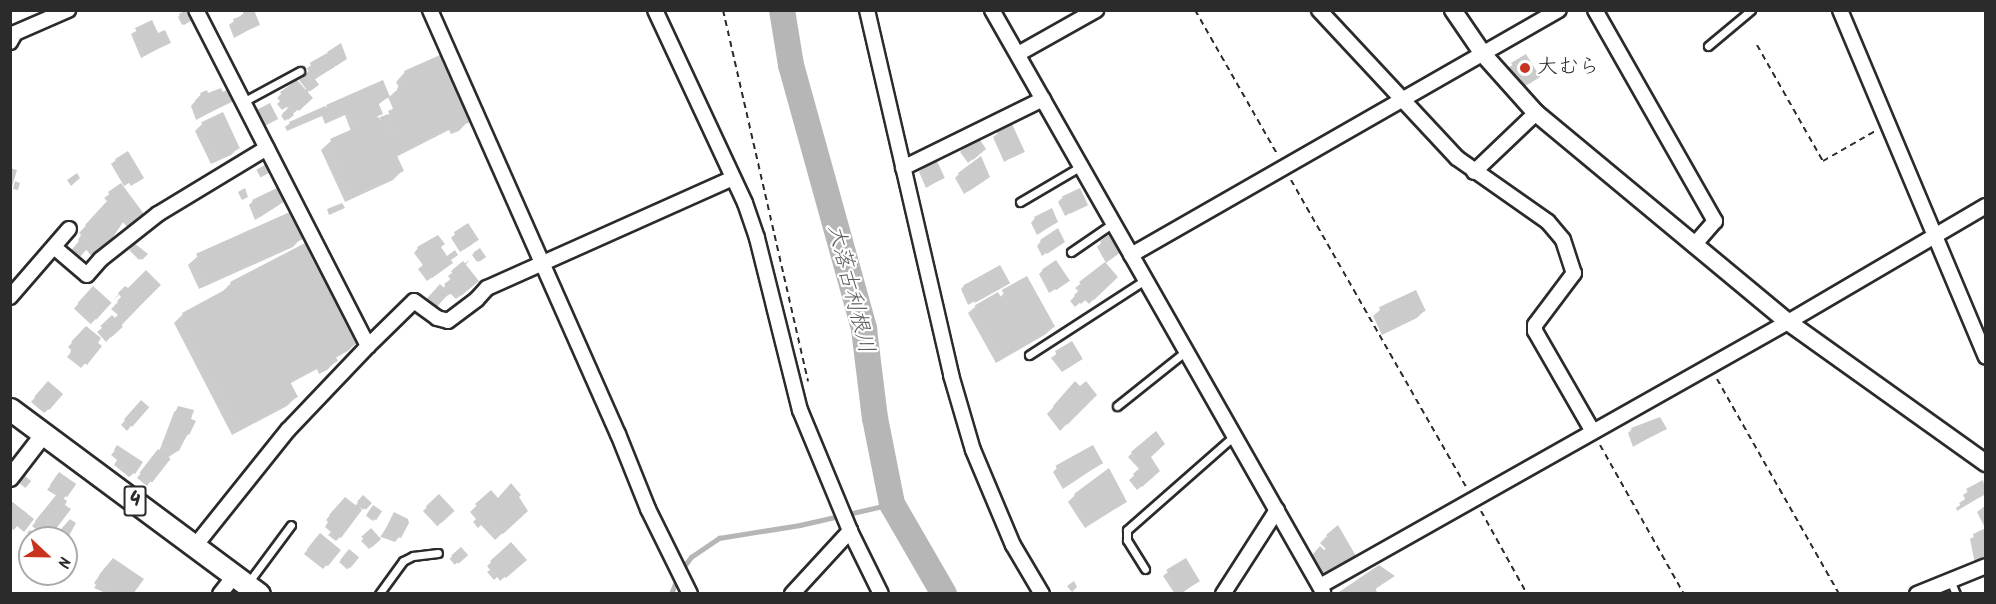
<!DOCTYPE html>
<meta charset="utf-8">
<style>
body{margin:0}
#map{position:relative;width:1996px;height:604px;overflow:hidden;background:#fff;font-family:Kalam,"Klee One",sans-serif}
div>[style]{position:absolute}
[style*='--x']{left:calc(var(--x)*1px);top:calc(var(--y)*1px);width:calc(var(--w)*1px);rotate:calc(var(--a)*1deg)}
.shadow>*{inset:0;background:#0003;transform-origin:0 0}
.stream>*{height:4.5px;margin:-2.25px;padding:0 2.25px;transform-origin:2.25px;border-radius:2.25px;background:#b6b6b6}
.river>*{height:26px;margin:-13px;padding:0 13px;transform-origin:13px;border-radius:13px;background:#b6b6b6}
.building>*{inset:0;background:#cbcbcb;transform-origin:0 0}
.path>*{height:2px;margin-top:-1px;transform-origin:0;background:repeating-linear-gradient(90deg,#2b2b2b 0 6px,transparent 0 10.5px)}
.roads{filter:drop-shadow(2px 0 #2b2b2b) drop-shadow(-2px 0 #2b2b2b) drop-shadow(0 2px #2b2b2b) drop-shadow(0 -2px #2b2b2b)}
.service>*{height:7px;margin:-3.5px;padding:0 3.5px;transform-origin:3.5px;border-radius:3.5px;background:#fff}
.minor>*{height:14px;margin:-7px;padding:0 7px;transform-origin:7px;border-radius:7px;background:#fff}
.tertiary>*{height:16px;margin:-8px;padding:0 8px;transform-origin:8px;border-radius:8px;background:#fff}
.trunk>*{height:21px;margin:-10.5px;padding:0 10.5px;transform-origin:10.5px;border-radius:10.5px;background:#fff}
.dots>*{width:16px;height:16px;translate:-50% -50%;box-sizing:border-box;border:3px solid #fff;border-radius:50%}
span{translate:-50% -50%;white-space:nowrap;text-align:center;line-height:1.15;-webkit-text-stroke:4.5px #fff;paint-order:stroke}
.shield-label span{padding:2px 4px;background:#fff;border:2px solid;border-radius:4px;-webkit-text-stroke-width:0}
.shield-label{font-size:20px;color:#2b2b2b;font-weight:700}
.poi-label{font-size:21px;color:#2b2b2b}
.left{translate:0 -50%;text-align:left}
.water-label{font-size:22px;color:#5c5c5c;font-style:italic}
.frame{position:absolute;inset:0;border:12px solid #2b2b2b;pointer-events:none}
.north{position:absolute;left:18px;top:526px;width:60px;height:60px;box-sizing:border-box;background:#fff;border:2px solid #aaa;border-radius:50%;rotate:112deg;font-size:16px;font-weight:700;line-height:24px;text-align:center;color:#2b2b2b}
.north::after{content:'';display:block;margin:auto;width:21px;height:27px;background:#c8321e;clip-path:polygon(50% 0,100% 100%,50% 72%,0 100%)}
</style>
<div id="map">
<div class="shadow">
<div style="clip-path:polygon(244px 13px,258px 25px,234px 38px,229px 25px)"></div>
<div style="clip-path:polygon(180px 15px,189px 22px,182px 25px,178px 17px)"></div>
<div style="clip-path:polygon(152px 22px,157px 35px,169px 43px,141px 58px,131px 34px)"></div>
<div style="clip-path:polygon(340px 45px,340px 63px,314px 80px,317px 84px,307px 93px,311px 98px,285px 121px,281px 116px,289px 110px,287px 107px,282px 110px,277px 104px,280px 101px,277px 98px,286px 89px,305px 91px,306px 89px,299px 80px,309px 72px,307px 68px)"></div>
<div style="clip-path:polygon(1525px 56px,1538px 77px,1524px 87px,1517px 76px,1515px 77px,1508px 68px)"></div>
<div style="clip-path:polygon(evenodd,405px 72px,468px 121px,459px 131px,451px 134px,449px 130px,396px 157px,402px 171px,393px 180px,345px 202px,321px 150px,331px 141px,351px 131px,345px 115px,325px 124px,322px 116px,287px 131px,285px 127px,290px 123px,383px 82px,389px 97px,399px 88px,396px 82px,405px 72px,388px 97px,394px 111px,379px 121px,377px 117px,381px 113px,378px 105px,388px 97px)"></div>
<div style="clip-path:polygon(201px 94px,208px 95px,226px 104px,196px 120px,191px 106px)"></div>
<div style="clip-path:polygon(202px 124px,238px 148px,231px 155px,211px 164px,195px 131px)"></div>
<div style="clip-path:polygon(1010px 124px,1023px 151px,1004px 162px,993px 137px)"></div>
<div style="clip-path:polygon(964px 147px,980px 153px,968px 163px,960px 152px)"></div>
<div style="clip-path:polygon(116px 160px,143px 178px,131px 186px,129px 183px,124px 186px,111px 164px)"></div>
<div style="clip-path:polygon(923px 168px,943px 178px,926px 188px,919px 172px)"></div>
<div style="clip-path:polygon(959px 174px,984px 181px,964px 194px,955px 178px)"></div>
<div style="clip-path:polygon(121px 186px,145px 218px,125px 233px,128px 228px,122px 221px,94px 259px,78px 240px,81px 235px,79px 233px,108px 202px,104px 198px)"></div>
<div style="clip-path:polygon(1062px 198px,1086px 204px,1065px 216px,1058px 202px)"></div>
<div style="clip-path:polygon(253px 201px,279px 205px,255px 220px,249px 205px)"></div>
<div style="clip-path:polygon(1035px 218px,1057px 222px,1037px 235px,1031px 223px)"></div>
<div style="clip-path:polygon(455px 234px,473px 244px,460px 252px,451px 238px)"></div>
<div style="clip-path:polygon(302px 237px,293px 247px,199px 289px,188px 265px,198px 256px)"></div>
<div style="clip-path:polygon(1041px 241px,1060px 243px,1042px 256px,1037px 246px)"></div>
<div style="clip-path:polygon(1101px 243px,1115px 256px,1106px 263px,1097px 247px)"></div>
<div style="clip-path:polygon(134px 245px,146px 254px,139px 260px,129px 250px)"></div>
<div style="clip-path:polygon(418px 248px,439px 248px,449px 260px,446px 267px,427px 281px,418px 269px,423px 265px,414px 253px)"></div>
<div style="clip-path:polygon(474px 253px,483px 259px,477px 262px,472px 255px)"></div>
<div style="clip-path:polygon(469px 260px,465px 266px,473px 285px,456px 299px,451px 294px,446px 296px,431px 311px,423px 304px,440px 286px,443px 288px,451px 280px,448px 276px)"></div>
<div style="clip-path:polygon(1105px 264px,1116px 277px,1089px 304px,1084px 299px,1075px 307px,1070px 301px,1079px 292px,1075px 288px)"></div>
<div style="clip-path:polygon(1043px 270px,1068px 281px,1049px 293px,1039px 274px)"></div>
<div style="clip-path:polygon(1008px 282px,968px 305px,961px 289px,965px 284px)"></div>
<div style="clip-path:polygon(231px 283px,357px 342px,348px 351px,335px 358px,336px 361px,327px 370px,319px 374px,317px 369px,289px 384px,296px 397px,287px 406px,232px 435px,174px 323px,183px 314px,222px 292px)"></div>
<div style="clip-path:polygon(159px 285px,106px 342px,97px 332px,118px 315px,111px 309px,128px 292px,125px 290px,112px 301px,125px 288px,128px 291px)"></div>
<div style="left:93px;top:288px;width:23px;height:28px;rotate:43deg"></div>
<div style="clip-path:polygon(1416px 292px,1424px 311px,1417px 318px,1382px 335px,1373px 316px,1380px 310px)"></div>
<div style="clip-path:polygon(1004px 293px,1053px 327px,1046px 334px,996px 363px,968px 313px,975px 307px,998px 294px,1000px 297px)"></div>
<div style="clip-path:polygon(86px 328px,100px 346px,81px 368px,67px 357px,72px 351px,68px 347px)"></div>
<div style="clip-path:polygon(1071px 343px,1076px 363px,1062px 372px,1051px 358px)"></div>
<div style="clip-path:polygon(44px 387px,49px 409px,44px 413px,31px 402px)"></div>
<div style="clip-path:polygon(1069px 390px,1095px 395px,1060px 431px,1047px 414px)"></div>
<div style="clip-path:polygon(137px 406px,131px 426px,127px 431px,121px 425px)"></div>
<div style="clip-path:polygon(179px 408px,189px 419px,188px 434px,178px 451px,167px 458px,147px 486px,137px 478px,160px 449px,174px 412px)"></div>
<div style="clip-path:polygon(1665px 428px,1633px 447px,1628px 433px,1632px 429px)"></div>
<div style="clip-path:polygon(118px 447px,134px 473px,129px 477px,114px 465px,117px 460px,111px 455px)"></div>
<div style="clip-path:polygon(1132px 453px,1149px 457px,1154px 476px,1137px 490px,1129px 480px,1140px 470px,1128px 457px)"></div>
<div style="clip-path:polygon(1096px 467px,1063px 489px,1053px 472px,1057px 468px)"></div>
<div style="clip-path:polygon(55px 479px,66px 496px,62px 500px,63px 505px,69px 509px,49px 538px,38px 538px,34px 535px,30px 539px,26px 536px,30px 532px,35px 535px,38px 531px,32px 526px,57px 496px,47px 490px)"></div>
<div style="clip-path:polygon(1982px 482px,1986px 493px,1957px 511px,1956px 508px,1966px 501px,1963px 495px)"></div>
<div style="clip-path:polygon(491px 492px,498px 499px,517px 497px,526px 511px,495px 540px,481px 525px,478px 528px,473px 522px,476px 519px,470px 512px)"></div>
<div style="clip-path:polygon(1075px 495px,1126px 502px,1085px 528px,1068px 502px)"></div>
<div style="left:439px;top:496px;width:21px;height:22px;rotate:47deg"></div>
<div style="clip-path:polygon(363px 497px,369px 503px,363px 510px,361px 508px,340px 537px,336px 541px,328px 535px,331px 532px,325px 527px,328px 522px,326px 520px,340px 503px,355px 506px)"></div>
<div style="clip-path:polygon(10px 502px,27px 513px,14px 530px,10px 528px)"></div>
<div style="clip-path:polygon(1986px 505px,1986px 526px,1984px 526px,1977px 512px)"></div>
<div style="clip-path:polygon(371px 508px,380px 512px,373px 521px,366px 516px)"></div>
<div style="clip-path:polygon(395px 514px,399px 537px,395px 542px,381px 537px,369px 549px,361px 541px,371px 531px,379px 539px)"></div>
<div style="clip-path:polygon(1986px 530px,1986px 560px,1975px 564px,1970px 539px)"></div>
<div style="clip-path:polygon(1327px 536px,1354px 556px,1319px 581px,1307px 562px,1320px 548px,1324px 552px,1327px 550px,1320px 543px)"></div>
<div style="clip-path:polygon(316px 539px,339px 551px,323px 569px,304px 554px)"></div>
<div style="clip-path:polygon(511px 544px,520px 564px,500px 581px,497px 577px,494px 580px,487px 572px,490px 570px,487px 566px)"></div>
<div style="left:461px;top:549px;width:8px;height:15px;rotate:50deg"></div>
<div style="left:349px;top:551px;width:11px;height:15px;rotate:41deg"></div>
<div style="clip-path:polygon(106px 566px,132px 594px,108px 594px,94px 588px,96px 585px,94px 583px)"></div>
<div style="clip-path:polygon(1168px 572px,1198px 581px,1181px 594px,1175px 594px,1163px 576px)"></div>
<div style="clip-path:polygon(1393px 577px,1374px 590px,1338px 594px)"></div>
</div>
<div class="stream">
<div style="--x:682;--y:569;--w:15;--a:-53"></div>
<div style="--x:691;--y:557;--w:34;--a:-34"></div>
<div style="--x:719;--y:538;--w:82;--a:-9.1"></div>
<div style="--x:800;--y:525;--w:94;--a:-12.9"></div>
<div style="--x:671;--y:594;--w:18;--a:-68"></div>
</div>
<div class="river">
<div style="--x:782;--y:10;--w:56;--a:80.7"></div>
<div style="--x:791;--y:65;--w:274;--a:74.5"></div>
<div style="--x:864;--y:329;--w:90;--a:83"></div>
<div style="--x:875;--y:418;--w:88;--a:78.8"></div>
<div style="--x:892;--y:504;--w:104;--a:60"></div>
</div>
<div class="building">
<div style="clip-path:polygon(186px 10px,192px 20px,184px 25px,179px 14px)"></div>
<div style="clip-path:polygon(254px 10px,260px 25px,239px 34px,233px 19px,244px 15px,243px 12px,246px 10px)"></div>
<div style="clip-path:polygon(152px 20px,158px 33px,165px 30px,171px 43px,146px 54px,135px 28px)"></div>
<div style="clip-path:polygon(341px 43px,347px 59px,336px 66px,327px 52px)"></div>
<div style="left:327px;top:53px;width:16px;height:20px;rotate:60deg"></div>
<div style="clip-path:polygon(1526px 54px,1540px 77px,1529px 84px,1522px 73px,1520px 74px,1511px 63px)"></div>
<div style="clip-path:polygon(440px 55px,470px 122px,461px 126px,459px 121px,400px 152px,397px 145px,402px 143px,388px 111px,404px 104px,397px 88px,409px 82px,404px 71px)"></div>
<div style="left:309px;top:71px;width:17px;height:11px;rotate:54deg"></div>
<div style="clip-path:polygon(297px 80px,313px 98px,299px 111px,292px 103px,287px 107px,280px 99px,283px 96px,280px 92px)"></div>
<div style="clip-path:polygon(383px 80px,390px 97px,378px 102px,383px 114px,358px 124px,352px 109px,332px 118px,326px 105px)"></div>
<div style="clip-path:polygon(221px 88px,223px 92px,230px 88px,236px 100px,200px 117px,195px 100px,202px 97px,200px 93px,207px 90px,208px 93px)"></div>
<div style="left:270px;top:103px;width:18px;height:17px;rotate:63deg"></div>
<div style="clip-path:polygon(325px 106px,328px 112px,292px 127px,289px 122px)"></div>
<div style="clip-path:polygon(288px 108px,294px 115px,288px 120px,282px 114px)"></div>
<div style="left:223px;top:112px;width:40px;height:24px;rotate:65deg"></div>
<div style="left:388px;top:114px;width:5px;height:9px;rotate:68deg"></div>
<div style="clip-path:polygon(379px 117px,387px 135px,392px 132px,397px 145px,393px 147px,404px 171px,355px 194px,330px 139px)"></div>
<div style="left:1011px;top:122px;width:33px;height:17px;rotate:65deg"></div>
<div style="clip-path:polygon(978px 137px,986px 149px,973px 160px,963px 146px)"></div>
<div style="clip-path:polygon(128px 151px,144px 178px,136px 183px,134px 179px,129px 183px,115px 159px)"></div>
<div style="clip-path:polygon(981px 156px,990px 177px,969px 191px,958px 173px)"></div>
<div style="left:936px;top:159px;width:21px;height:16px;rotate:65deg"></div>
<div style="left:267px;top:164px;width:9px;height:12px;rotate:63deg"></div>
<div style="clip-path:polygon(10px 168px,17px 170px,11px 190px,10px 190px)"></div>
<div style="clip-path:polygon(77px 173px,80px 178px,71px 186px,67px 180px)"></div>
<div style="clip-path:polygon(15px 181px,20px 183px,18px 190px,13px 189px)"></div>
<div style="clip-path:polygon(121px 183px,147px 218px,130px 230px,127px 226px,131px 223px,123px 210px,120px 212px,108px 192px)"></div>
<div style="clip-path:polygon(279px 187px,285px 201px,260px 217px,252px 200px)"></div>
<div style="clip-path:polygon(245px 188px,248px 197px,242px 200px,238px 192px)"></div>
<div style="left:1080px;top:188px;width:19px;height:20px;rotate:65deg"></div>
<div style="clip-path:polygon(107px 201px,126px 218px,102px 253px,92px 246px,94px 243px,91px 238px,83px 232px,87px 227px,85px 225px)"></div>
<div style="clip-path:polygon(342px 203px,345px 208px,329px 215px,327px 209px)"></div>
<div style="clip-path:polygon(1052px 208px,1058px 222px,1042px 231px,1034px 217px)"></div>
<div style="left:292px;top:211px;width:30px;height:105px;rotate:66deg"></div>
<div style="left:468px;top:223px;width:20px;height:17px;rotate:57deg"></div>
<div style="clip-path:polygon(1058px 228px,1065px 242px,1047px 254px,1040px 240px)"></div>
<div style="clip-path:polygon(1110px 234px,1121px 252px,1110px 260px,1100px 241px)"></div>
<div style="clip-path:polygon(438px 235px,445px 244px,441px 247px,447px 256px,455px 250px,458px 255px,451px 260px,453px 263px,432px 278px,422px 264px,427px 260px,417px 247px)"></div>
<div style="left:81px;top:239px;width:11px;height:21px;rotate:41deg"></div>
<div style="clip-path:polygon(307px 242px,359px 342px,335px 355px,338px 361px,329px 366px,326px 361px,289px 380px,298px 397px,241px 426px,182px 313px,232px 286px,230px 282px)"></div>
<div style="clip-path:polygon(134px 243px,148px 254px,142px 260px,130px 247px)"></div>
<div style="left:480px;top:248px;width:11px;height:8px;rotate:56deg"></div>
<div style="left:1056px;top:260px;width:25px;height:17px;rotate:56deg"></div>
<div style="clip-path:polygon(463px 261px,479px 281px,461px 296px,457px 290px,452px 294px,444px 284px,455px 276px,451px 271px)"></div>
<div style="clip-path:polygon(1105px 262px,1118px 277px,1094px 300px,1090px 296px,1081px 304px,1074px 295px,1083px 287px,1079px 282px)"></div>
<div style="left:1000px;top:265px;width:21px;height:40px;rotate:61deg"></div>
<div style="clip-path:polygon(146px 270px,161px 285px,125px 321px,118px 313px,123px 307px,117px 301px,121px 297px,118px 293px,125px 286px,128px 288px)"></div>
<div style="left:1027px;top:276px;width:58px;height:29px;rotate:61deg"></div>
<div style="left:440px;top:284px;width:13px;height:20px;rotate:42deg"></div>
<div style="left:93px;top:286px;width:25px;height:23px;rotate:42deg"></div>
<div style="left:1416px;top:290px;width:23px;height:41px;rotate:65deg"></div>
<div style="left:998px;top:292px;width:59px;height:27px;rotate:60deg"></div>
<div style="left:112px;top:315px;width:16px;height:16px;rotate:47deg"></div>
<div style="clip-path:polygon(86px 326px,101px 338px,98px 343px,102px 346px,87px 365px,70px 352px,75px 346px,71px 342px)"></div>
<div style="left:1072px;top:341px;width:21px;height:20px;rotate:59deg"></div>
<div style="left:48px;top:381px;width:20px;height:21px;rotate:41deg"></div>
<div style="clip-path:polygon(1075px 381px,1080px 386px,1086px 381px,1097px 395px,1067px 425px,1053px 406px)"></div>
<div style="left:141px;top:400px;width:11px;height:26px;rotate:41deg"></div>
<div style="clip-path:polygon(178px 406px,194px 410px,191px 419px,196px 421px,189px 435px,169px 427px)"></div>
<div style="clip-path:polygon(1660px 417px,1667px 429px,1637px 444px,1631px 428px)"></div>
<div style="clip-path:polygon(170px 428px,186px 436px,179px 451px,176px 450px,174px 453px,162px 444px)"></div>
<div style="clip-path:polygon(1156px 431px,1165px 444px,1151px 457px,1160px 471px,1142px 487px,1133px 474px,1143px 465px,1131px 452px)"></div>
<div style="clip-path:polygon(117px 445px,143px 462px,135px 474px,117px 460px,121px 455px,114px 450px)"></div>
<div style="left:1093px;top:445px;width:21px;height:43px;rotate:61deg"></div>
<div style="left:158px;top:449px;width:16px;height:30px;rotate:38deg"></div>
<div style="clip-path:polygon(1109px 468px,1127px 502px,1092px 522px,1074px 494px)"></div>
<div style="left:59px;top:472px;width:21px;height:16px;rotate:35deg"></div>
<div style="left:25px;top:476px;width:8px;height:9px;rotate:40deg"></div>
<div style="clip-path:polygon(1983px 480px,1986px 494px,1962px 507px,1959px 503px,1970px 496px,1966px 489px)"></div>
<div style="clip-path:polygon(511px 483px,521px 495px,519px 497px,528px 511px,503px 534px,489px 519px,486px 522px,479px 514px,482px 511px,475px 504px,491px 490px,498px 498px)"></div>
<div style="clip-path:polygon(57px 494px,67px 501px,65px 505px,71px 509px,49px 538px,38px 531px,42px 526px,35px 521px)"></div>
<div style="left:439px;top:494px;width:23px;height:18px;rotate:47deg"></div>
<div style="left:363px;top:495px;width:12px;height:9px;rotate:42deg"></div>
<div style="clip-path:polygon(345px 497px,362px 510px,341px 538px,332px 530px,334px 527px,328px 522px,332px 517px,329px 515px)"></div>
<div style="clip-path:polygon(10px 500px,34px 519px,24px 532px,10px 520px)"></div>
<div style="left:373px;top:505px;width:11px;height:11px;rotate:34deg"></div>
<div style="clip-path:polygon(394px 512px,408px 519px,409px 523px,401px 538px,384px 532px)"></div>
<div style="clip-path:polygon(70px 519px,76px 523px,66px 541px,66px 538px,53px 538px)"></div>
<div style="clip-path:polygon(1338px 525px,1356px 556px,1326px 575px,1313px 554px,1320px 546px,1324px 550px,1334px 543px,1326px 535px)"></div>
<div style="left:371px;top:528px;width:15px;height:13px;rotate:48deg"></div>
<div style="clip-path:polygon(1986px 528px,1986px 559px,1980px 561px,1973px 534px)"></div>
<div style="clip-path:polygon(30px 530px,36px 534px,34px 538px,27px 533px)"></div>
<div style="left:320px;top:533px;width:27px;height:21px;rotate:39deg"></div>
<div style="clip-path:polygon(511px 542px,527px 560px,506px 578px,502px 574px,499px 577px,491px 567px,493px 565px,490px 561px)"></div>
<div style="left:461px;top:547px;width:11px;height:13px;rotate:49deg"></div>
<div style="left:349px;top:549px;width:13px;height:14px;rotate:39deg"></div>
<div style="clip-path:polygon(113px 558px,144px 579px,133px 594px,124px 594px,110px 583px,107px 586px,99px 580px,102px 577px,99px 575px)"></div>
<div style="left:1186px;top:558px;width:27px;height:23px;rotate:59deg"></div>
<div style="clip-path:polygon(1379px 565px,1395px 576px,1375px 588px,1378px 594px,1336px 594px)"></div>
<div style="clip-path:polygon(1074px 581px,1077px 587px,1072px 592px,1067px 586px)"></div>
</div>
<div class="path">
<div style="--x:723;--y:10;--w:381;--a:77.1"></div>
<div style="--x:1195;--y:10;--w:166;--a:60.3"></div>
<div style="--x:1757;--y:45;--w:133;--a:60.4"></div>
<div style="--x:1823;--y:161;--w:62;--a:-29.9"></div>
<div style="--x:1291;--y:180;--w:355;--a:60.3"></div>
<div style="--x:1717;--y:379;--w:247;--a:60.4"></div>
<div style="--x:1600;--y:445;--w:171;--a:60.6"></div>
<div style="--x:1481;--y:511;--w:95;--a:61"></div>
</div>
<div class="roads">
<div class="service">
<div style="--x:1708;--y:46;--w:56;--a:-39.9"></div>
<div style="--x:243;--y:102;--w:65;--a:-28.5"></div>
<div style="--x:1020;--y:202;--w:71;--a:-30.5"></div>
<div style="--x:1071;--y:252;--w:51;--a:-34.6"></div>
<div style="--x:1029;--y:355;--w:138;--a:-32.9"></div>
<div style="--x:1117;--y:406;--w:88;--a:-38.6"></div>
<div style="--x:1145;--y:569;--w:34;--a:-122"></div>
<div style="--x:1127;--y:540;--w:10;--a:-90"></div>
<div style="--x:1127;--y:530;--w:144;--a:-41.3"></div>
<div style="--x:1950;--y:580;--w:15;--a:67"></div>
<div style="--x:248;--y:583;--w:72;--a:-53.4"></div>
<div style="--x:379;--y:594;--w:41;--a:-54"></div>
<div style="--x:403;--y:561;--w:11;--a:-27"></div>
<div style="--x:413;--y:556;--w:25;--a:-7"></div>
</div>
<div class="minor">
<div style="--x:430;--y:10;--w:464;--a:66.1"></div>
<div style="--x:618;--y:434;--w:81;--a:68.2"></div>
<div style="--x:648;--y:509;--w:95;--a:63.7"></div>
<div style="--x:655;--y:10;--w:213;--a:65"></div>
<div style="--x:745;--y:203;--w:37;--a:71"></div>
<div style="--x:757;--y:238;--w:177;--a:76"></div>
<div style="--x:800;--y:410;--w:131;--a:67.5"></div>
<div style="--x:850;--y:531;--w:70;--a:63.8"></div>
<div style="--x:867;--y:10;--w:375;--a:77"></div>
<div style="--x:951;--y:375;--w:78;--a:73.7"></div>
<div style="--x:973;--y:450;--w:103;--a:67.2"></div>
<div style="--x:1013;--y:545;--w:57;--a:59.4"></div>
<div style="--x:992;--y:10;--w:670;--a:60.37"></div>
<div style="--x:1319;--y:10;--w:202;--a:47"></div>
<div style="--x:1457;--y:158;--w:111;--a:35.1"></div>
<div style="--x:1548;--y:222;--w:23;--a:50"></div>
<div style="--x:1563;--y:240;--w:35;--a:72"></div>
<div style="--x:1574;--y:273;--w:65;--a:126.9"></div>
<div style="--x:1535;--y:325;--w:6;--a:90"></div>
<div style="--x:1535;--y:331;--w:116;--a:60.1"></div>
<div style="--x:1595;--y:10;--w:243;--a:60.4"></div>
<div style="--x:1715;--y:221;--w:32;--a:131"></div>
<div style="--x:1840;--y:10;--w:376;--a:67.2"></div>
<div style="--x:10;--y:42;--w:10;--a:-61"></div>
<div style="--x:15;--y:33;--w:58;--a:-23.5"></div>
<div style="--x:1018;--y:54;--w:90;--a:-29.4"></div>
<div style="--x:903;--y:168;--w:156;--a:-26.2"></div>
<div style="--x:1474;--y:172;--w:86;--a:-43.6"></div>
<div style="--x:54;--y:247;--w:43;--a:40.3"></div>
<div style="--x:87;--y:275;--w:21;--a:-49"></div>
<div style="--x:101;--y:259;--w:73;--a:-38.3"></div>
<div style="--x:158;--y:214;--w:127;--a:-31.2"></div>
<div style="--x:1131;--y:255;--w:493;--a:-29.8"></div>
<div style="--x:10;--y:297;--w:90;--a:-49.1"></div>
<div style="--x:368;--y:346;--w:64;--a:-44.4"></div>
<div style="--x:414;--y:301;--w:29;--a:36"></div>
<div style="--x:437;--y:318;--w:11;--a:15"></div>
<div style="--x:448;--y:321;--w:36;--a:-37"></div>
<div style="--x:477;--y:299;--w:15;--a:-48"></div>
<div style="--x:487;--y:288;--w:269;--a:-24.1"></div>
<div style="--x:195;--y:546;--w:149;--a:-51.3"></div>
<div style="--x:288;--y:430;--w:116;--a:-46.4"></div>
<div style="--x:368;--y:346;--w:377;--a:-117.1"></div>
<div style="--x:1320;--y:586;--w:537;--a:-29.43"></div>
<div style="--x:1788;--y:322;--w:229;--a:-30.4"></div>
<div style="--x:220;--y:594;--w:24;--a:-52"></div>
<div style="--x:792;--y:594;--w:86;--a:-47.4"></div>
<div style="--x:1223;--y:594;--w:100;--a:-57.3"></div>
<div style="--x:1917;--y:594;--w:74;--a:-22.1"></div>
</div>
<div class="tertiary">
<div style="--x:1453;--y:10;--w:53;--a:55.7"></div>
<div style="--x:1483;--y:54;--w:79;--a:48.1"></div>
<div style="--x:1536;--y:113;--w:327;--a:39.7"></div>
<div style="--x:1788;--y:322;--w:243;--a:35.5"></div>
<div style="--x:10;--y:478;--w:56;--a:-52.3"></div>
</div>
<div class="trunk">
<div style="--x:10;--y:409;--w:310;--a:36.6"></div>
</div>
</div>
<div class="dots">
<div style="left:1525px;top:68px;background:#c8321e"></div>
</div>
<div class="shield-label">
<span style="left:135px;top:501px">4</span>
</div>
<div class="poi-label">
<span class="left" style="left:1537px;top:68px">大むら</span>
</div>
<div class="water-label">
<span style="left:850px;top:289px;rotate:76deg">大落古利根川</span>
</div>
<div class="frame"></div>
<div class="north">N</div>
</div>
